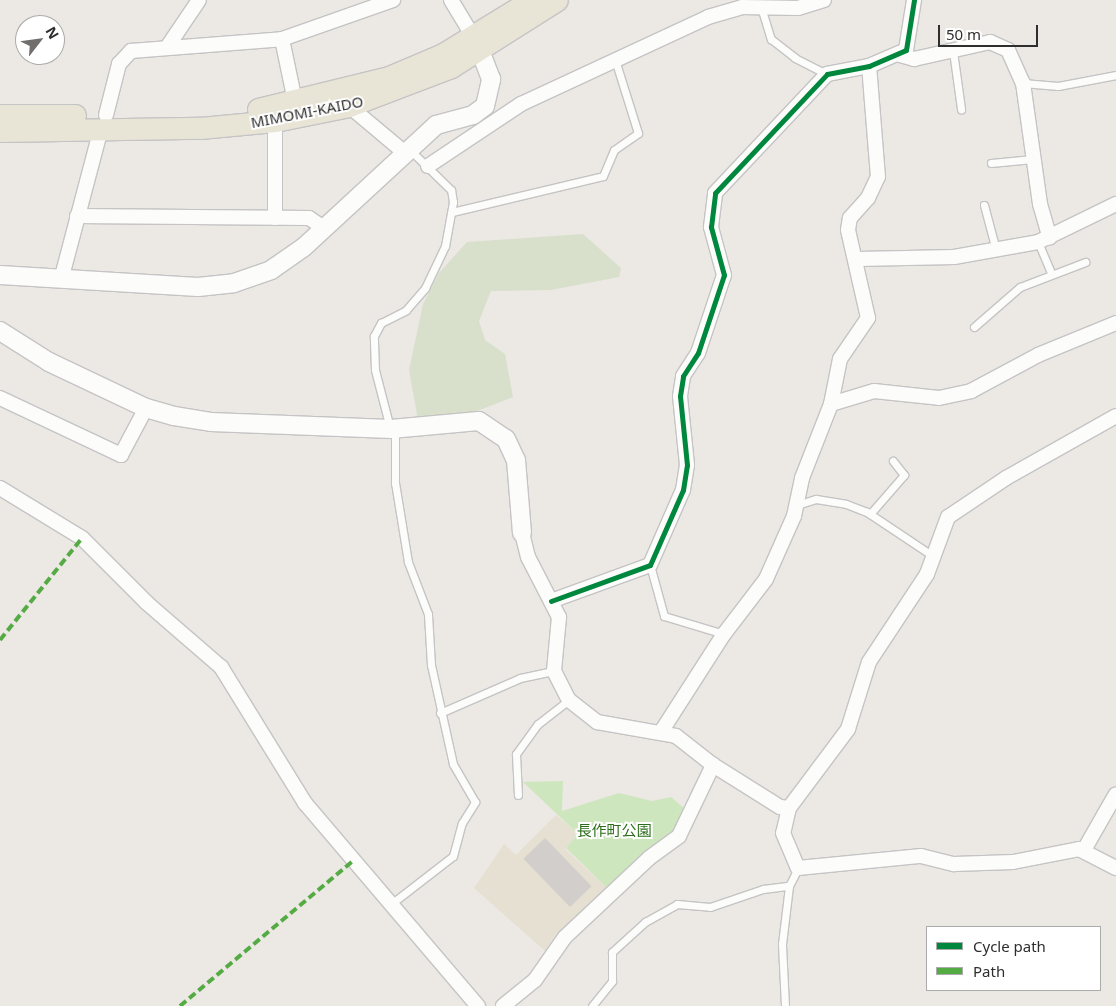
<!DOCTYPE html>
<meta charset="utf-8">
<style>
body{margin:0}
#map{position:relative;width:1116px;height:1006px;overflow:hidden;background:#ece8e4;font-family:"Noto Sans","Noto Sans JP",sans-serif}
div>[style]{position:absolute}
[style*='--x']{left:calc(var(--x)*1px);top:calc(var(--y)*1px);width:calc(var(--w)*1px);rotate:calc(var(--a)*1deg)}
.education>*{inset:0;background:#e6e0d3}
.green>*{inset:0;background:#cee6be}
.cemetery>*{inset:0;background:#d8e0cc}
.building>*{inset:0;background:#d1cecb;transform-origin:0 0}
.roads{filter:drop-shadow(1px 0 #c5c4c5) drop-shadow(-1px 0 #c5c4c5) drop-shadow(0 1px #c5c4c5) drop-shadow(0 -1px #c5c4c5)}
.service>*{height:7px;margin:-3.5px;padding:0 3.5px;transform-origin:3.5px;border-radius:3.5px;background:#fcfcfb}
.minor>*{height:14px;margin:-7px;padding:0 7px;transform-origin:7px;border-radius:7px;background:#fcfcfb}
.tertiary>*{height:18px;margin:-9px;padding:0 9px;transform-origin:9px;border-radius:9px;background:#fcfcfb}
.primary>*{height:21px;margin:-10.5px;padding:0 10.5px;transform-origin:10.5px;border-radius:10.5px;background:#e8e4d6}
.quiet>*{height:4px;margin-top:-2px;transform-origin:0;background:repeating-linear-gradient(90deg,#54ab44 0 8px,transparent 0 12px)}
.cycleway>*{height:5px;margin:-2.5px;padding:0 2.5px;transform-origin:2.5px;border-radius:2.5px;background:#00873e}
span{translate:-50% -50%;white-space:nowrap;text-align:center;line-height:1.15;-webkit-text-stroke:4px #fff;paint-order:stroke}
.street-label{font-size:15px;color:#2e2e2e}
.park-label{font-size:15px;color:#2c6e1b}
.legend{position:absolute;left:926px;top:926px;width:175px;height:65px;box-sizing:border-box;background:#fff;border:1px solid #ababab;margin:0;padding:6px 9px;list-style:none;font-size:15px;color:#2e2e2e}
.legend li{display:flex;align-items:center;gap:10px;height:25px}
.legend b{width:25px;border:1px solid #ababab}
.north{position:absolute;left:15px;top:15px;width:50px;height:50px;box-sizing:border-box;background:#fff;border:1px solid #ababab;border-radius:50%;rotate:60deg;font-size:14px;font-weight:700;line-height:20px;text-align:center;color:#2e2e2e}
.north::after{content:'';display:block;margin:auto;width:18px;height:22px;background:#706f6e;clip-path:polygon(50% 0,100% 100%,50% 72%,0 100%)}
.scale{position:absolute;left:938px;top:25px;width:100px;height:22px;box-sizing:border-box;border:2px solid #2e2e2e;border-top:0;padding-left:6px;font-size:15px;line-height:18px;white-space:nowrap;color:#2e2e2e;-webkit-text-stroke:4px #fff;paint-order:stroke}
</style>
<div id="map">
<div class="education">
<div style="clip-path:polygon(556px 815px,578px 834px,565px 849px,608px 889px,556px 934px,545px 951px,474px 888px,504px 844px,516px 855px)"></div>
</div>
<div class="green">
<div style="clip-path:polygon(563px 781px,562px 811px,619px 793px,652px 801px,671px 797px,685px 809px,674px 834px,642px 854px,608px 889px,566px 848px,578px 834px,523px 782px)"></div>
</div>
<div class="cemetery">
<div style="clip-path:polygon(583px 234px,621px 268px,619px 277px,551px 290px,491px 291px,479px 321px,485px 340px,505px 354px,513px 397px,472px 413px,418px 420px,409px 370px,423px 304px,439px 273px,467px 242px)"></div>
</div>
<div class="building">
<div style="left:545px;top:838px;width:67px;height:30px;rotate:46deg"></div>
</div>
<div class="roads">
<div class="service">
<div style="--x:761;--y:7;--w:34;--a:73"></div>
<div style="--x:771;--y:39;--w:31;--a:38"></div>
<div style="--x:795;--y:58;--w:36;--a:27"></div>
<div style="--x:953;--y:51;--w:59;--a:82.1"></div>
<div style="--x:1023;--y:83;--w:35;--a:5"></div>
<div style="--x:1058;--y:86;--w:59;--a:-10.7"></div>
<div style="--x:991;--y:163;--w:42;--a:-5.4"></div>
<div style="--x:984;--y:205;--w:47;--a:75.1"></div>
<div style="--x:452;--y:212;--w:155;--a:-13.4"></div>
<div style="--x:603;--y:176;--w:28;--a:-67"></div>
<div style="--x:614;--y:150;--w:29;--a:-35"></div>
<div style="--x:638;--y:133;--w:73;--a:-107.4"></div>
<div style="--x:1038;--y:242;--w:34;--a:67"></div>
<div style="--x:974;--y:327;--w:61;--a:-41"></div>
<div style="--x:1020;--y:287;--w:70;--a:-21"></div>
<div style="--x:390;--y:428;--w:60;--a:-104.5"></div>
<div style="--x:375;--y:370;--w:34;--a:-92"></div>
<div style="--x:374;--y:336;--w:15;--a:-62"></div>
<div style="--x:381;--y:323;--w:28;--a:-27"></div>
<div style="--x:406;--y:310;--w:29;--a:-49"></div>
<div style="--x:425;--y:288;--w:47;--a:-64.5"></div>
<div style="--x:445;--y:246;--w:45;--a:-79.7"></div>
<div style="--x:453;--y:202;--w:12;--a:-99"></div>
<div style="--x:451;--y:190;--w:59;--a:-135.7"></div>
<div style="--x:797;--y:505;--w:20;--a:-18"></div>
<div style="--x:816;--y:499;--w:30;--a:9"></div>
<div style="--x:846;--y:504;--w:22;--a:21"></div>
<div style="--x:867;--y:512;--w:79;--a:33.7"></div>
<div style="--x:870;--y:514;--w:52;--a:-48.9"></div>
<div style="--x:904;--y:475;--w:18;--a:-128"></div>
<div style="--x:650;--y:565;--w:53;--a:74.6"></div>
<div style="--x:664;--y:616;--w:63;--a:16.7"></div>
<div style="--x:440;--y:713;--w:87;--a:-23.6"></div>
<div style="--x:520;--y:678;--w:35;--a:-12"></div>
<div style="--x:518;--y:795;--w:41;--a:-92.8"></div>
<div style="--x:516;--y:754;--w:37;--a:-54"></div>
<div style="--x:538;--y:724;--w:39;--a:-38"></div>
<div style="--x:391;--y:904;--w:78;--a:-37.7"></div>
<div style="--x:453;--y:856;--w:34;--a:-75"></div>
<div style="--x:462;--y:823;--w:25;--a:-58"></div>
<div style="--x:475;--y:802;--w:44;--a:-120.1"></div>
<div style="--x:453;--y:764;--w:101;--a:-102.5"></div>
<div style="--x:431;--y:665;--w:51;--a:-93.4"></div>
<div style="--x:428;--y:614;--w:56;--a:-111"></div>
<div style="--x:408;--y:562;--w:80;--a:-99.3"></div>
<div style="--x:395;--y:483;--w:53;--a:-90"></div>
<div style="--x:592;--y:1006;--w:32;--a:-51"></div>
<div style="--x:612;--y:981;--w:29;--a:-90"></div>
<div style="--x:612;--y:952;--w:45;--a:-42.3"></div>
<div style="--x:645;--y:922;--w:37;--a:-29"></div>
<div style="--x:677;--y:904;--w:33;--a:5"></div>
<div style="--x:710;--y:907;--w:56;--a:-18.8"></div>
<div style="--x:763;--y:889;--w:26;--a:-7"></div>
<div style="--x:785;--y:1006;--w:62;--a:-92.8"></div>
<div style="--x:782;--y:944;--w:58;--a:-83.1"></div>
<div style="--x:789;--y:886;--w:20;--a:-63"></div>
</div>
<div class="minor">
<div style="--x:451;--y:0;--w:50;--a:58.8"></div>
<div style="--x:282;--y:39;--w:63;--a:78.2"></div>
<div style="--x:168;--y:46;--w:55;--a:-56"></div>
<div style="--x:900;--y:55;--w:15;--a:16"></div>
<div style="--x:914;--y:59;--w:78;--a:-12.6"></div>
<div style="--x:990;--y:42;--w:20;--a:24"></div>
<div style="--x:1008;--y:50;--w:36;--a:66"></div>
<div style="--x:1023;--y:83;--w:122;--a:82"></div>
<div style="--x:1040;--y:204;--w:35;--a:74"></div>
<div style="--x:349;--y:106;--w:73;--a:40"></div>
<div style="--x:106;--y:115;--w:53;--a:-75.7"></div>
<div style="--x:119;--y:64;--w:18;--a:-47"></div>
<div style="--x:131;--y:51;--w:151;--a:-4.5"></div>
<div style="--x:282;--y:39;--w:118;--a:-19.4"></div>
<div style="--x:428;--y:166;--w:112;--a:-33.7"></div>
<div style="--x:521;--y:104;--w:206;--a:-24.9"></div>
<div style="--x:708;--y:17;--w:35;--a:-16"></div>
<div style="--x:742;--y:7;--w:56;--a:1"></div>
<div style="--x:798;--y:8;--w:27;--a:-17"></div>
<div style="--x:77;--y:216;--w:232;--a:0.5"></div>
<div style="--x:309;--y:218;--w:18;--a:34"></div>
<div style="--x:275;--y:218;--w:97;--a:-90"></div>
<div style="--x:858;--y:259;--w:96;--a:-1.2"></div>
<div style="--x:954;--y:257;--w:85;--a:-10.1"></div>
<div style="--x:1038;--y:242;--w:87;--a:-26"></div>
<div style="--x:61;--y:280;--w:156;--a:-75.2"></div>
<div style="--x:0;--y:398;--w:134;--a:25.2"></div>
<div style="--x:121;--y:455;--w:53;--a:-62"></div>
<div style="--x:831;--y:404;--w:46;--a:-78.7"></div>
<div style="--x:840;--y:359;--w:50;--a:-55.7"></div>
<div style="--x:868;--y:318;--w:90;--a:-102.8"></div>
<div style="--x:848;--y:230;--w:12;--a:-81"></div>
<div style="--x:850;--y:218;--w:27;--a:-48"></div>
<div style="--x:868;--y:198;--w:23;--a:-65"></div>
<div style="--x:878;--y:177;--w:111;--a:-94.6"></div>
<div style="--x:0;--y:488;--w:96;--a:31.4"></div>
<div style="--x:82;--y:538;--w:92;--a:45"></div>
<div style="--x:147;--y:603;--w:98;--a:40.9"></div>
<div style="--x:221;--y:667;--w:160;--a:58.3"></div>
<div style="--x:305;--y:803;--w:267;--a:49.6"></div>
<div style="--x:522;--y:533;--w:25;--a:76"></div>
<div style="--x:528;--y:557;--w:68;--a:62.7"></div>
<div style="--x:559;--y:617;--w:54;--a:95.3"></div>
<div style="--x:554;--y:671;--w:33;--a:63"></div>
<div style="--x:569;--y:700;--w:36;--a:38"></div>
<div style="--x:597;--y:722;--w:80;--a:10"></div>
<div style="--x:676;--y:736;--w:47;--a:38.1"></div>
<div style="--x:713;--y:765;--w:79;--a:32.1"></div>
<div style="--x:780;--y:807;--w:9;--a:6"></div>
<div style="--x:789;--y:808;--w:99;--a:-53.2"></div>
<div style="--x:848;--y:729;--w:70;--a:-72.6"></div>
<div style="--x:869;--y:662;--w:105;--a:-56.6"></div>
<div style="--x:927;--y:574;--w:61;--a:-69.8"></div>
<div style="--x:948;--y:517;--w:70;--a:-33.9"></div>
<div style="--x:1006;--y:478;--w:126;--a:-29.4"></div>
<div style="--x:551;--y:601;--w:105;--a:-20"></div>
<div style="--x:650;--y:565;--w:82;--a:-66.3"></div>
<div style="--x:683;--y:490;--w:25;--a:-81"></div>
<div style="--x:687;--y:465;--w:69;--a:-95.8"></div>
<div style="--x:680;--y:396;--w:20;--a:-81"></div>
<div style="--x:683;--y:376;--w:27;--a:-57"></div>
<div style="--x:698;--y:353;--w:82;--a:-71.6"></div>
<div style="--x:724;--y:275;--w:50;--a:-105.2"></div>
<div style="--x:711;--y:227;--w:34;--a:-83"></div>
<div style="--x:715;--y:193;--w:163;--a:-46.7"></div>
<div style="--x:827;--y:74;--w:43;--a:-10.8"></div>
<div style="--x:869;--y:66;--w:40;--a:-23.4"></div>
<div style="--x:906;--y:50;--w:51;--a:-80.9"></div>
<div style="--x:661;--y:732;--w:117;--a:-57.3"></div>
<div style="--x:724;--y:634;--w:69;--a:-52.6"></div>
<div style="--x:766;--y:579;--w:69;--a:-66"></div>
<div style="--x:794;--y:516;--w:39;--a:-78"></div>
<div style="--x:802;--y:478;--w:79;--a:-68.6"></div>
<div style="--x:831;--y:404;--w:45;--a:-16.8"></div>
<div style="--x:874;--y:391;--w:65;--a:6.1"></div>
<div style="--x:939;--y:398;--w:33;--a:-12"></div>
<div style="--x:971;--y:391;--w:76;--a:-28.2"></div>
<div style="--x:1038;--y:355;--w:84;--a:-22.3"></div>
<div style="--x:789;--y:808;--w:26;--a:103"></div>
<div style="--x:783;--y:833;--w:38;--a:67"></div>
<div style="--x:798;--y:868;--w:124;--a:-5.6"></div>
<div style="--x:921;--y:856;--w:34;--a:14"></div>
<div style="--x:954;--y:864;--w:59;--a:-1.9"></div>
<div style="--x:1013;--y:862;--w:67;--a:-11.1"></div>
<div style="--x:1079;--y:849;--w:42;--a:27.2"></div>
<div style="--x:1084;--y:850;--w:64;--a:-60.3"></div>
<div style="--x:503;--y:1006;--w:41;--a:-39.1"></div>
<div style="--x:535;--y:980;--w:52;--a:-55.1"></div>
<div style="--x:565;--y:937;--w:115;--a:-43.2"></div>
<div style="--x:649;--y:858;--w:37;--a:-36"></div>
<div style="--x:679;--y:836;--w:79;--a:-64.4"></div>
</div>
<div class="tertiary">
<div style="--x:0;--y:275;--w:198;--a:3.5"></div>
<div style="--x:198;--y:287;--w:36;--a:-6"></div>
<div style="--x:234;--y:283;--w:39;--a:-19"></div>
<div style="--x:271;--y:270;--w:40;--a:-34.9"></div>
<div style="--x:304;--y:247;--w:180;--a:-42.7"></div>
<div style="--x:436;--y:125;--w:38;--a:-15"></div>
<div style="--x:473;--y:115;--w:15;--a:-37"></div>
<div style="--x:485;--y:106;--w:28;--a:-77"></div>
<div style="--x:491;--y:79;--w:30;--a:-111"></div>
<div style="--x:0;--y:331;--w:58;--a:32.3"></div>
<div style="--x:49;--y:362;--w:107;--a:25.4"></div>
<div style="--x:146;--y:408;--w:29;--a:16"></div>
<div style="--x:174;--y:416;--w:37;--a:9"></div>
<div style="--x:211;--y:422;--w:180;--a:2.2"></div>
<div style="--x:391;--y:429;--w:88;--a:-5.2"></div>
<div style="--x:479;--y:421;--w:32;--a:34"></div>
<div style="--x:506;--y:439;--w:23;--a:65"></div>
<div style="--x:516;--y:460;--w:73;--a:85.3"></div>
</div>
<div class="primary">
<div style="--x:258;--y:109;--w:135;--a:-13.7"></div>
<div style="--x:389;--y:77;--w:59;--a:-23.1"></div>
<div style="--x:443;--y:54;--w:103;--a:-31.5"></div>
<div style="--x:0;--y:115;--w:75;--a:0"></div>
<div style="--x:0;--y:131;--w:200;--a:-0.9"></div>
<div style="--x:200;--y:128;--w:75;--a:-5.3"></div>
<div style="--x:275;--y:121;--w:76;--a:-11.5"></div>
<div style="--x:349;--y:106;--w:109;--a:-20.9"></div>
<div style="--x:451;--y:67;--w:125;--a:-32.3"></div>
</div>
</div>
<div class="quiet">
<div style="--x:0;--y:640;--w:131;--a:-51.2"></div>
<div style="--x:180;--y:1006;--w:226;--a:-40"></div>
</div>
<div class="cycleway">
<div style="--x:551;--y:601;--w:105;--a:-20"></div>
<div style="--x:650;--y:565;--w:82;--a:-66.3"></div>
<div style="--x:683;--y:490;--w:25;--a:-81"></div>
<div style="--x:687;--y:465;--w:69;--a:-95.8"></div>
<div style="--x:680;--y:396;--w:20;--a:-81"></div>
<div style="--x:683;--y:376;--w:27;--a:-57"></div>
<div style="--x:698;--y:353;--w:82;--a:-71.6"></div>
<div style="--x:724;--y:275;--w:50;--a:-105.2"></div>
<div style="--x:711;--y:227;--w:34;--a:-83"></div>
<div style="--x:715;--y:193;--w:163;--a:-46.7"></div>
<div style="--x:827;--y:74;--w:43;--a:-10.8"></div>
<div style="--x:869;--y:66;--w:40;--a:-23.4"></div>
<div style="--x:906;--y:50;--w:51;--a:-80.9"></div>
</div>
<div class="street-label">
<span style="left:307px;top:112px;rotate:-11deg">MIMOMI-KAIDO</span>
</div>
<div class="park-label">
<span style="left:614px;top:831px">長作町公園</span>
</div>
<ul class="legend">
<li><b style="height:6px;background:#00873e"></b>Cycle path</li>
<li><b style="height:6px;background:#54ab44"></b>Path</li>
</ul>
<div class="north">N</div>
<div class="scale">50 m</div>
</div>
